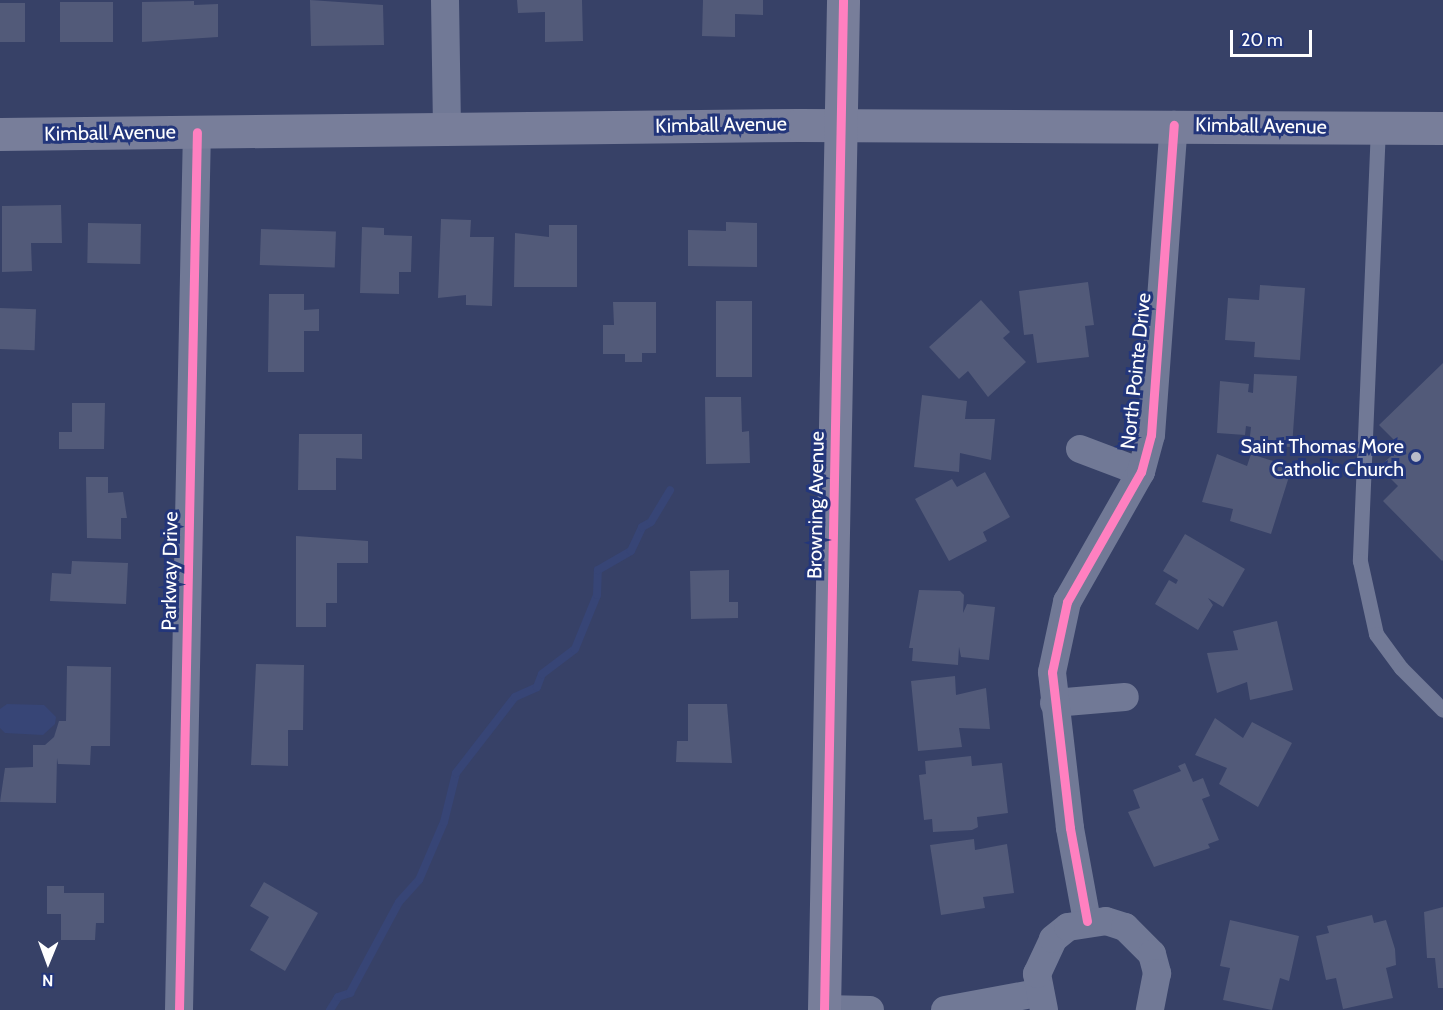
<!DOCTYPE html>
<style>
body{margin:0}
#map{position:relative;width:1443px;height:1010px;overflow:hidden;background:#374167;font-family:Cabin,sans-serif}
div>[style]{position:absolute}
[style*='--x']{left:calc(var(--x)*1px);top:calc(var(--y)*1px);width:calc(var(--w)*1px);rotate:calc(var(--a)*1deg)}
.water>*{inset:0;background:#374576}
.stream>*{height:8px;margin:-4px;padding:0 4px;transform-origin:4px;border-radius:4px;background:#374576}
.building>*{inset:0;background:#525a79;transform-origin:0 0}
.lane>*{height:15px;margin:-7.5px;padding:0 7.5px;transform-origin:7.5px;border-radius:7.5px;background:#717996}
.street>*{height:28px;margin:-14px;padding:0 14px;transform-origin:14px;border-radius:14px;background:#717996}
.secondary>*{height:33px;margin:-16.5px;padding:0 16.5px;transform-origin:16.5px;border-radius:16.5px;background:#787e9a}
.cycleway>*{height:9px;margin:-4.5px;padding:0 4.5px;transform-origin:4.5px;border-radius:4.5px;background:#ff80c0}
.dots>*{width:16px;height:16px;translate:-50% -50%;box-sizing:border-box;border:3px solid #23367b;border-radius:50%}
span{translate:-50% -50%;white-space:nowrap;text-align:center;line-height:1.15;-webkit-text-stroke:6px #23367b;paint-order:stroke}
.street-label{font-size:20px;color:#fff}
.poi-label{font-size:20px;color:#fff}
.right{translate:-100% -50%;text-align:right}
.north{position:absolute;left:18px;top:932px;width:60px;height:60px;-webkit-text-stroke:4px #23367b;paint-order:stroke;rotate:181deg;font-size:16px;font-weight:700;line-height:24px;text-align:center;color:#fff}
.north::after{content:'';display:block;margin:auto;width:21px;height:27px;background:#fff;clip-path:polygon(50% 0,100% 100%,50% 72%,0 100%)}
.scale{position:absolute;left:1230px;top:30px;width:82px;height:27px;box-sizing:border-box;border:3px solid #fff;border-top:0;padding-left:8px;font-size:18px;line-height:21px;white-space:nowrap;color:#fff;-webkit-text-stroke:4px #23367b;paint-order:stroke}
</style>
<div id="map">
<div class="water">
<div style="clip-path:polygon(7px 704px,44px 705px,56px 717px,55px 724px,43px 735px,5px 733px,0 728px,0 709px)"></div>
</div>
<div class="stream">
<div style="--x:330;--y:1010;--w:15;--a:-58"></div>
<div style="--x:338;--y:997;--w:13;--a:-18"></div>
<div style="--x:350;--y:993;--w:103;--a:-61.7"></div>
<div style="--x:399;--y:902;--w:30;--a:-48"></div>
<div style="--x:419;--y:880;--w:63;--a:-66.7"></div>
<div style="--x:444;--y:822;--w:50;--a:-76.2"></div>
<div style="--x:456;--y:773;--w:96;--a:-52.2"></div>
<div style="--x:515;--y:697;--w:24;--a:-24"></div>
<div style="--x:537;--y:687;--w:14;--a:-69"></div>
<div style="--x:542;--y:674;--w:41;--a:-37.1"></div>
<div style="--x:575;--y:649;--w:58;--a:-67.8"></div>
<div style="--x:597;--y:595;--w:25;--a:-88"></div>
<div style="--x:598;--y:570;--w:38;--a:-30"></div>
<div style="--x:631;--y:551;--w:26;--a:-65"></div>
<div style="--x:642;--y:527;--w:10;--a:-29"></div>
<div style="--x:651;--y:522;--w:37;--a:-59"></div>
</div>
<div class="building">
<div style="clip-path:polygon(310px 0,383px 5px,384px 45px,311px 46px)"></div>
<div style="clip-path:polygon(517px 0,582px 0,583px 41px,545px 42px,545px 12px,518px 13px)"></div>
<div style="clip-path:polygon(703px 0,763px 0,763px 15px,735px 14px,735px 37px,702px 36px)"></div>
<div style="clip-path:polygon(194px 1px,194px 5px,218px 4px,218px 37px,142px 42px,142px 2px)"></div>
<div style="left:60px;top:2px;width:53px;height:40px"></div>
<div style="left:0;top:3px;width:25px;height:39px"></div>
<div style="clip-path:polygon(61px 205px,62px 243px,31px 243px,32px 271px,2px 272px,2px 206px)"></div>
<div style="clip-path:polygon(441px 219px,471px 220px,470px 237px,494px 237px,492px 306px,466px 305px,466px 295px,438px 298px)"></div>
<div style="clip-path:polygon(726px 222px,757px 223px,757px 267px,688px 266px,688px 230px,726px 231px)"></div>
<div style="left:88px;top:223px;width:53px;height:40px;rotate:1deg"></div>
<div style="clip-path:polygon(549px 225px,577px 225px,577px 287px,514px 287px,515px 233px,549px 237px)"></div>
<div style="clip-path:polygon(362px 227px,384px 228px,384px 235px,412px 236px,411px 272px,399px 272px,399px 294px,360px 293px)"></div>
<div style="left:261px;top:229px;width:75px;height:36px;rotate:2deg"></div>
<div style="clip-path:polygon(1088px 282px,1094px 325px,1085px 326px,1089px 357px,1037px 363px,1033px 334px,1024px 335px,1019px 291px)"></div>
<div style="clip-path:polygon(1260px 285px,1305px 288px,1300px 360px,1254px 357px,1255px 342px,1225px 340px,1228px 298px,1259px 300px)"></div>
<div style="clip-path:polygon(269px 294px,304px 294px,304px 310px,319px 309px,319px 331px,304px 331px,304px 372px,268px 372px)"></div>
<div style="clip-path:polygon(981px 300px,1010px 332px,1003px 338px,1026px 362px,988px 397px,968px 371px,959px 379px,929px 347px)"></div>
<div style="left:716px;top:301px;width:36px;height:76px"></div>
<div style="clip-path:polygon(613px 302px,656px 302px,656px 353px,642px 353px,642px 362px,625px 362px,625px 354px,603px 354px,603px 325px,614px 325px)"></div>
<div style="left:0;top:308px;width:36px;height:41px;rotate:2deg"></div>
<div style="clip-path:polygon(1443px 363px,1443px 560px,1442px 561px,1383px 501px,1398px 486px,1379px 467px,1401px 447px,1379px 425px)"></div>
<div style="clip-path:polygon(1254px 374px,1297px 376px,1292px 447px,1249px 445px,1251px 427px,1246px 426px,1245px 435px,1217px 433px,1220px 381px,1249px 384px,1248px 392px,1253px 393px)"></div>
<div style="clip-path:polygon(922px 395px,967px 401px,965px 419px,995px 419px,991px 460px,960px 453px,959px 472px,914px 467px)"></div>
<div style="clip-path:polygon(705px 397px,741px 397px,742px 432px,749px 431px,750px 463px,706px 464px)"></div>
<div style="clip-path:polygon(72px 403px,105px 403px,104px 449px,59px 449px,59px 432px,72px 432px)"></div>
<div style="clip-path:polygon(299px 434px,362px 434px,362px 459px,336px 458px,336px 490px,298px 490px)"></div>
<div style="clip-path:polygon(1217px 454px,1247px 466px,1251px 454px,1292px 467px,1271px 534px,1230px 521px,1233px 509px,1202px 502px)"></div>
<div style="clip-path:polygon(985px 472px,1010px 517px,983px 532px,987px 541px,949px 561px,915px 499px,952px 479px,957px 487px)"></div>
<div style="clip-path:polygon(86px 477px,108px 477px,108px 493px,123px 492px,127px 518px,121px 518px,121px 539px,87px 538px)"></div>
<div style="clip-path:polygon(1185px 534px,1245px 569px,1223px 607px,1208px 598px,1213px 605px,1198px 630px,1155px 604px,1169px 580px,1176px 584px,1178px 580px,1163px 571px)"></div>
<div style="clip-path:polygon(296px 536px,368px 541px,368px 563px,337px 563px,337px 603px,326px 603px,326px 627px,296px 627px)"></div>
<div style="clip-path:polygon(72px 561px,128px 563px,126px 604px,50px 601px,52px 573px,71px 574px)"></div>
<div style="clip-path:polygon(729px 570px,729px 602px,738px 602px,738px 618px,691px 619px,690px 571px)"></div>
<div style="clip-path:polygon(919px 590px,960px 591px,964px 595px,963px 613px,967px 604px,995px 607px,989px 660px,961px 657px,959px 647px,958px 665px,912px 661px,913px 648px,909px 648px)"></div>
<div style="clip-path:polygon(1277px 621px,1293px 690px,1250px 700px,1247px 682px,1217px 693px,1207px 653px,1238px 650px,1233px 631px)"></div>
<div style="clip-path:polygon(256px 664px,304px 665px,303px 730px,288px 730px,288px 766px,251px 765px)"></div>
<div style="clip-path:polygon(67px 666px,111px 667px,110px 746px,91px 746px,90px 765px,58px 764px,57px 758px,56px 803px,0 802px,5px 768px,33px 767px,33px 745px,45px 745px,54px 737px,59px 721px,66px 721px)"></div>
<div style="clip-path:polygon(955px 676px,956px 695px,986px 688px,990px 729px,959px 728px,962px 747px,918px 751px,911px 681px)"></div>
<div style="clip-path:polygon(688px 704px,727px 704px,732px 763px,676px 762px,677px 741px,688px 741px)"></div>
<div style="clip-path:polygon(1215px 718px,1243px 738px,1252px 722px,1292px 743px,1258px 807px,1219px 784px,1227px 768px,1195px 755px)"></div>
<div style="clip-path:polygon(971px 756px,972px 766px,1002px 763px,1008px 813px,977px 817px,978px 827px,972px 830px,933px 832px,932px 819px,924px 820px,919px 775px,926px 774px,925px 761px)"></div>
<div style="clip-path:polygon(1185px 763px,1193px 782px,1203px 778px,1210px 796px,1202px 799px,1219px 840px,1208px 844px,1210px 848px,1154px 867px,1128px 812px,1140px 808px,1133px 790px,1181px 771px,1178px 766px)"></div>
<div style="clip-path:polygon(974px 839px,975px 850px,1007px 844px,1014px 893px,983px 897px,985px 908px,941px 915px,930px 845px)"></div>
<div style="clip-path:polygon(264px 882px,318px 913px,285px 971px,250px 950px,269px 917px,250px 906px)"></div>
<div style="clip-path:polygon(47px 886px,64px 886px,64px 893px,104px 893px,104px 923px,96px 923px,95px 940px,61px 940px,61px 914px,47px 914px)"></div>
<div style="clip-path:polygon(1443px 907px,1443px 988px,1438px 988px,1435px 958px,1427px 958px,1424px 912px)"></div>
<div style="clip-path:polygon(1372px 915px,1374px 923px,1386px 920px,1395px 949px,1396px 965px,1386px 968px,1393px 998px,1343px 1009px,1336px 978px,1326px 980px,1316px 936px,1329px 933px,1327px 926px)"></div>
<div style="clip-path:polygon(1230px 920px,1299px 936px,1289px 981px,1280px 978px,1272px 1010px,1223px 1000px,1230px 968px,1220px 966px)"></div>
</div>
<div class="lane">
<div style="--x:1378;--y:127;--w:434;--a:92.4"></div>
<div style="--x:1360;--y:561;--w:75;--a:77.6"></div>
<div style="--x:1376;--y:634;--w:42;--a:53.7"></div>
<div style="--x:1401;--y:668;--w:59;--a:45"></div>
</div>
<div class="street">
<div style="--x:445;--y:0;--w:128;--a:89.1"></div>
<div style="--x:1080;--y:449;--w:65;--a:20.7"></div>
<div style="--x:1054;--y:703;--w:71;--a:-4.8"></div>
<div style="--x:1087;--y:921;--w:95;--a:-100.4"></div>
<div style="--x:1070;--y:828;--w:157;--a:-96.6"></div>
<div style="--x:1052;--y:672;--w:72;--a:-77.9"></div>
<div style="--x:1067;--y:602;--w:150;--a:-60.4"></div>
<div style="--x:1141;--y:472;--w:38;--a:-75"></div>
<div style="--x:1151;--y:435;--w:311;--a:-85.8"></div>
<div style="--x:824;--y:1009;--w:46;--a:1.2"></div>
<div style="--x:179;--y:1010;--w:878;--a:-88.83"></div>
<div style="--x:945;--y:1010;--w:95;--a:-10.4"></div>
<div style="--x:1044;--y:1010;--w:37;--a:-101"></div>
<div style="--x:1037;--y:974;--w:38;--a:-65"></div>
<div style="--x:1053;--y:939;--w:19;--a:-39"></div>
<div style="--x:1068;--y:927;--w:38;--a:-9"></div>
<div style="--x:1106;--y:921;--w:20;--a:18"></div>
<div style="--x:1125;--y:927;--w:38;--a:45"></div>
<div style="--x:1152;--y:954;--w:20;--a:75"></div>
<div style="--x:1157;--y:973;--w:38;--a:101"></div>
</div>
<div class="secondary">
<div style="--x:0;--y:134;--w:799;--a:-0.65"></div>
<div style="--x:799;--y:125;--w:644;--a:0.27"></div>
<div style="--x:824;--y:1010;--w:1010;--a:-88.92"></div>
</div>
<div class="cycleway">
<div style="--x:1087;--y:921;--w:95;--a:-100.4"></div>
<div style="--x:1070;--y:828;--w:157;--a:-96.6"></div>
<div style="--x:1052;--y:672;--w:72;--a:-77.9"></div>
<div style="--x:1067;--y:602;--w:150;--a:-60.4"></div>
<div style="--x:1141;--y:472;--w:38;--a:-75"></div>
<div style="--x:1151;--y:435;--w:311;--a:-85.8"></div>
<div style="--x:179;--y:1010;--w:878;--a:-88.83"></div>
<div style="--x:824;--y:1010;--w:1010;--a:-88.92"></div>
</div>
<div class="dots">
<div style="left:1416px;top:457px;background:#b9bcca"></div>
</div>
<div class="street-label">
<span style="left:721px;top:125px;rotate:-1deg">Kimball Avenue</span>
<span style="left:1261px;top:126px;rotate:1deg">Kimball Avenue</span>
<span style="left:110px;top:133px;rotate:-1deg">Kimball Avenue</span>
<span style="left:1136px;top:371px;rotate:-84deg">North Pointe Drive</span>
<span style="left:816px;top:505px;rotate:-89deg">Browning Avenue</span>
<span style="left:170px;top:571px;rotate:-89deg">Parkway Drive</span>
</div>
<div class="poi-label">
<span class="right" style="left:1404px;top:458px">Saint Thomas More<br>Catholic Church</span>
</div>
<div class="north">N</div>
<div class="scale">20 m</div>
</div>
